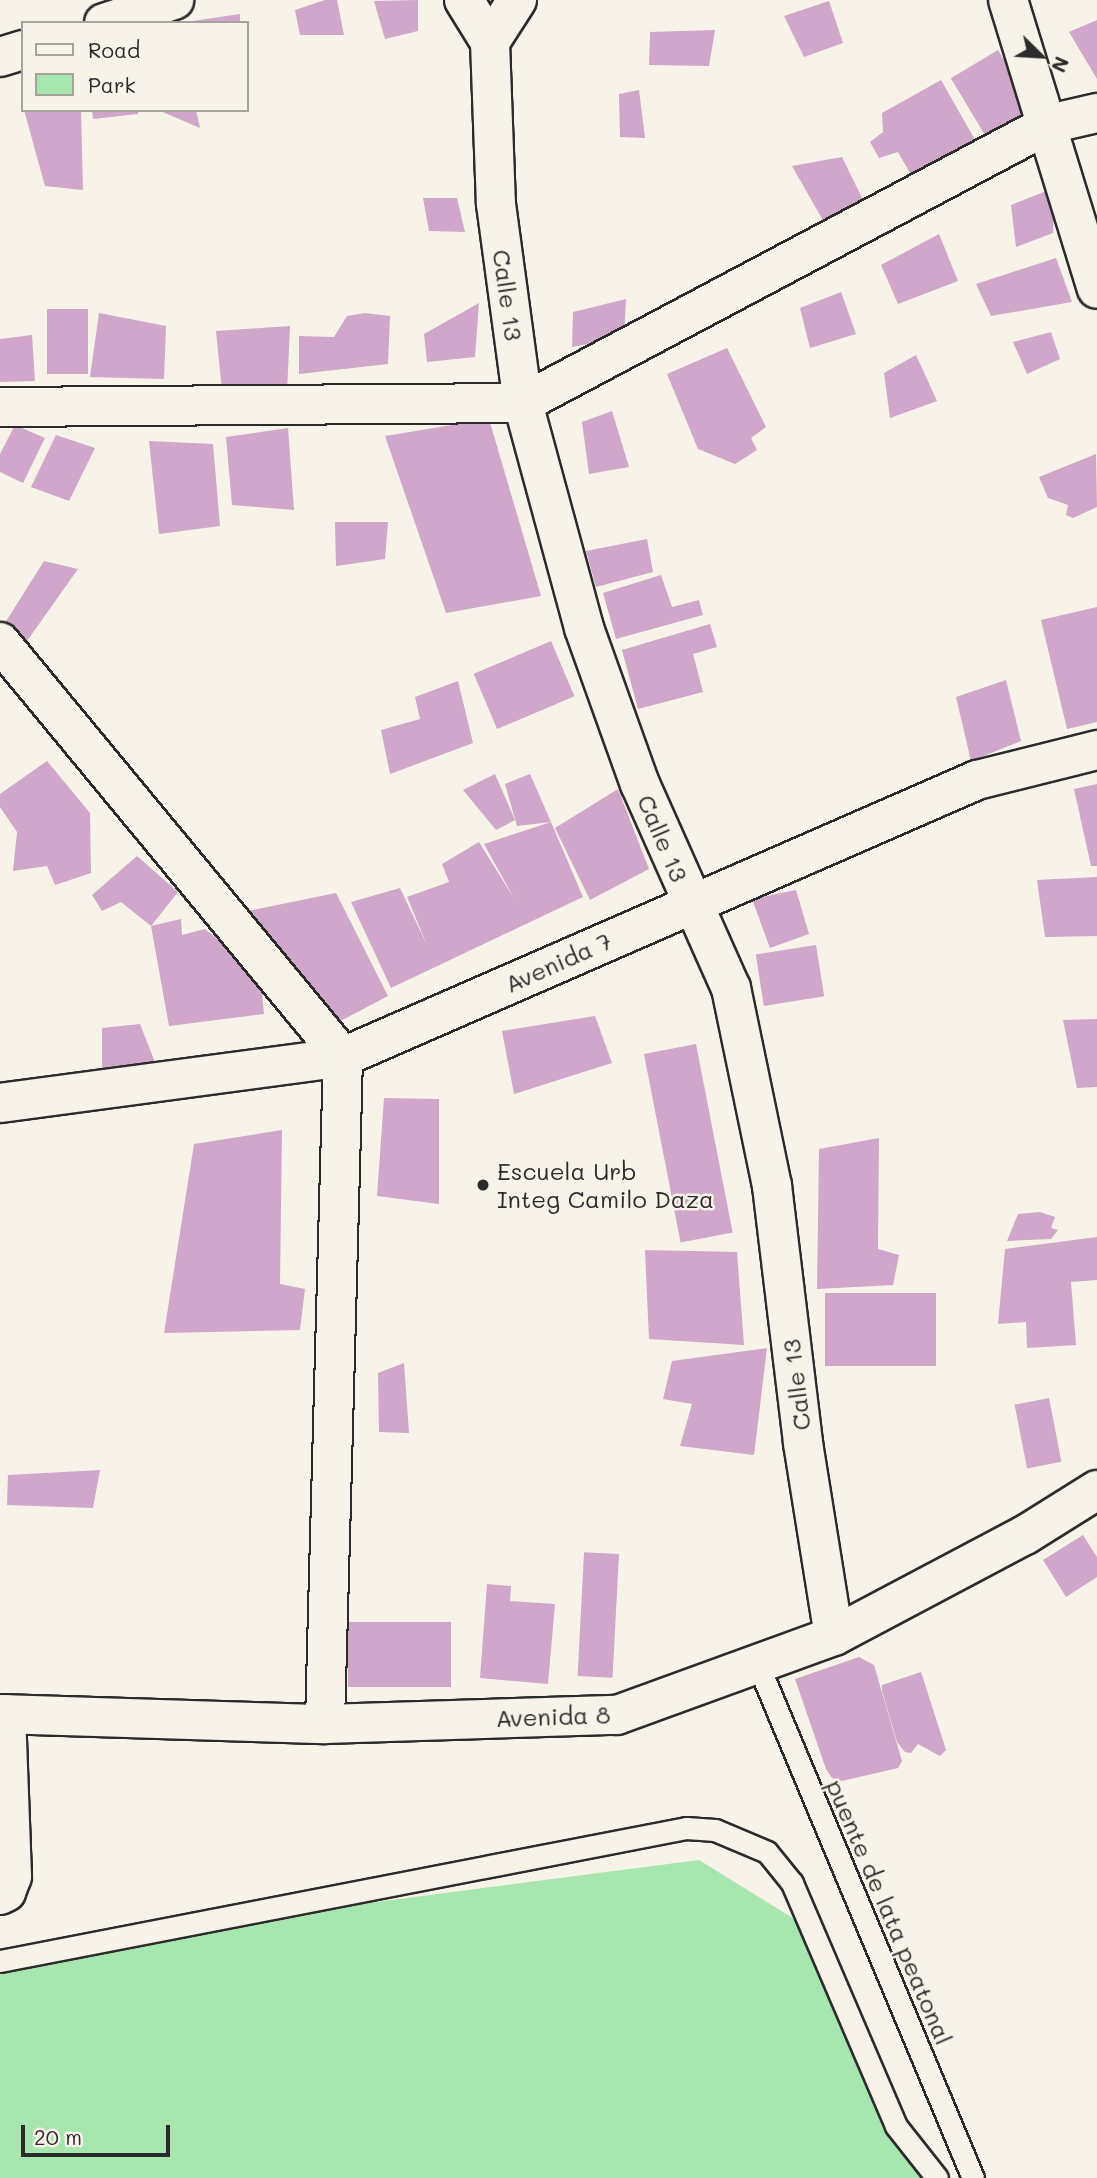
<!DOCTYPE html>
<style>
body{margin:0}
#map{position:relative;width:1097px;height:2178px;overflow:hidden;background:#f7f3e8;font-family:Mali,sans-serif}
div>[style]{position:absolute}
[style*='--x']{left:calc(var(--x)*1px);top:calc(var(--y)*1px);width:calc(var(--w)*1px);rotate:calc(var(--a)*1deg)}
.green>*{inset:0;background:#a7e6ae}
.building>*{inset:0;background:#d0a6ca;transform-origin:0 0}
.roads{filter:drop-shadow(2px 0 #2b2b2b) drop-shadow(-2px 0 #2b2b2b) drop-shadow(0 2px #2b2b2b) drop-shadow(0 -2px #2b2b2b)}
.lane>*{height:21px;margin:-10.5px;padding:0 10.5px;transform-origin:10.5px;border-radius:10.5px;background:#f7f3e8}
.street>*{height:38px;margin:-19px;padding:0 19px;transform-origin:19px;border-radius:19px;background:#f7f3e8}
.secondary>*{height:38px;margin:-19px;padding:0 19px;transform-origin:19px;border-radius:19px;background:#f7f3e8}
.dots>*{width:19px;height:19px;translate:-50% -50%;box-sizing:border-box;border:4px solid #f7f3e8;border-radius:50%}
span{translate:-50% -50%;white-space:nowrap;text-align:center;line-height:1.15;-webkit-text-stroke:5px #f7f3e8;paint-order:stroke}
.street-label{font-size:24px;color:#2b2b2b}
.poi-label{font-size:24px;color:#2b2b2b}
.left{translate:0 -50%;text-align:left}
.legend{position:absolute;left:21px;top:21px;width:228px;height:91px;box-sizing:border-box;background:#f7f3e8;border:2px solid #a5a39c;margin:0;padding:9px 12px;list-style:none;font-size:21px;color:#2b2b2b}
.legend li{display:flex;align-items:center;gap:14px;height:35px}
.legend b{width:35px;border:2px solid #a5a39c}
.north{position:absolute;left:1006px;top:21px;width:70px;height:70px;-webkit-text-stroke:5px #f7f3e8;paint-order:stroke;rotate:114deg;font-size:19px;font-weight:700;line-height:28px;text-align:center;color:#2b2b2b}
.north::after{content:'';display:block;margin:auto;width:24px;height:32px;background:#2b2b2b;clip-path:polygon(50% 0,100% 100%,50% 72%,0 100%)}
.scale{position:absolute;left:21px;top:2125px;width:149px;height:32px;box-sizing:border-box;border:4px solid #2b2b2b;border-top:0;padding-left:9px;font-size:21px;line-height:24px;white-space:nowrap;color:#2b2b2b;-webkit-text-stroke:5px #f7f3e8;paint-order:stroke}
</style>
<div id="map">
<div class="green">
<div style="clip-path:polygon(699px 1860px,815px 1932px,928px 2178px,0 2178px,0 1951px)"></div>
</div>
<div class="building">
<div style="clip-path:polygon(325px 0,337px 0,344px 35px,300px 35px,295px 10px)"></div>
<div style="clip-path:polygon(418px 0,418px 31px,385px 39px,374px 1px)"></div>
<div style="clip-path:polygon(829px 1px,843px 43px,804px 57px,784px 16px)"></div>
<div style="clip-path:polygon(240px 14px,240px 23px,193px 23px,193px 21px)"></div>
<div style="clip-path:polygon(1097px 20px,1097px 79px,1069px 32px)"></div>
<div style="clip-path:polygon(715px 30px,709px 66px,649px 65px,650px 32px)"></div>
<div style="left:998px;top:50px;width:72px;height:55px;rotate:59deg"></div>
<div style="clip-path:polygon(941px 80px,978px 145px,914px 180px,898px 152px,879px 158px,870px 142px,883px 132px,882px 113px)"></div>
<div style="clip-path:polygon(639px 90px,645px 138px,620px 137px,619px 94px)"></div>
<div style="clip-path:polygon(24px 110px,81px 110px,83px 190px,45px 186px)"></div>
<div style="clip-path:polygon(92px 110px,138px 110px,138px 114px,93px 119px)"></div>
<div style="clip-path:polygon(158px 110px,196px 110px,200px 128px)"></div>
<div style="clip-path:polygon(842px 157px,867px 208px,825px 224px,792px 166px)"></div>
<div style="clip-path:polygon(1054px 188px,1053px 233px,1016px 247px,1011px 205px)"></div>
<div style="clip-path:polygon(423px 198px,457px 198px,465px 232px,429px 231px)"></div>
<div style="clip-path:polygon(939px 234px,958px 281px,898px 304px,881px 265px)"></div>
<div style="clip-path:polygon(1056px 258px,1072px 302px,991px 316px,976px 284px)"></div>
<div style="clip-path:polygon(841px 292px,856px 334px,810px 348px,800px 308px)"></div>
<div style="clip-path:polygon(626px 299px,624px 337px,572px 347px,573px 312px)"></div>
<div style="clip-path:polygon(479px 303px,475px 357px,427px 362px,424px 334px)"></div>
<div style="left:47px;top:309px;width:41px;height:65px"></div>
<div style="clip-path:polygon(99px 313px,166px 326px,164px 379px,90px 377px)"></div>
<div style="clip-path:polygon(365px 313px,390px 316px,388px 364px,299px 374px,299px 336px,334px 337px,347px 316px)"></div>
<div style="clip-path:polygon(290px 326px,287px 393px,222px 391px,216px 331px)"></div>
<div style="clip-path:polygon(1051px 332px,1060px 359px,1027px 374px,1013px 342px)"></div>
<div style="clip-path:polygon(32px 335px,35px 381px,0 382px,0 339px)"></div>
<div style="clip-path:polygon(727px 348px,766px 427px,751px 438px,757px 450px,735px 464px,698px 449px,667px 374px)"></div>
<div style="clip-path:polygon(916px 355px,937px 401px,890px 418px,884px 373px)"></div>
<div style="clip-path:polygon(612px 411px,629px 467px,589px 474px,582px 422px)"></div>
<div style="clip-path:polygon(489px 419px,541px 596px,446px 613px,385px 436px)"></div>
<div style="clip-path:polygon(15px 425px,45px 438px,23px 483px,0 472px,0 454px)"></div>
<div style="clip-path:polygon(288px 428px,294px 510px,232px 505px,226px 437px)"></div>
<div style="clip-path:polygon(56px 435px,95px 448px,69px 501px,31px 487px)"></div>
<div style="clip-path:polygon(149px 441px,213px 444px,220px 526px,159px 534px)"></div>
<div style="clip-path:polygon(1096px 454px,1097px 507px,1073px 518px,1066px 515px,1068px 505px,1048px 498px,1039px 477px)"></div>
<div style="clip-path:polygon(335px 522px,388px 522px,385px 559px,336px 566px)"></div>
<div style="clip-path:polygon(647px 539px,653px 572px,596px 587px,586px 551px)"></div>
<div style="clip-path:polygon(44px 561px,78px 569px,22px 648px,5px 623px)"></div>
<div style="clip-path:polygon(661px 575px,672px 607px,699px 600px,703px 615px,616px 639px,603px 593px)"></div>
<div style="clip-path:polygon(1097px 607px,1097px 722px,1067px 729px,1041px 620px)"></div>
<div style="clip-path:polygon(710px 624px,717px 647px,693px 654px,703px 692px,638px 709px,622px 650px)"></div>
<div style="left:551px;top:641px;width:60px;height:84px;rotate:67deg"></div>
<div style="clip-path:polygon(1006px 680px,1021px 741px,971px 761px,956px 697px)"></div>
<div style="clip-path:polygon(458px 681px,473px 743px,390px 774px,381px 730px,420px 719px,415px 697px)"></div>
<div style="clip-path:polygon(47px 761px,90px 813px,91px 873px,55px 885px,47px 866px,13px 871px,17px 832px,0 807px,0 794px)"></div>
<div style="clip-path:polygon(495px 774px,515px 820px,496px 830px,463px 790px)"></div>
<div style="clip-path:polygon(530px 774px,551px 822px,517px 826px,505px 784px)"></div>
<div style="clip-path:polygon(1097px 784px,1097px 866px,1091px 866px,1074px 789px)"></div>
<div style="clip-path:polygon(618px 789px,649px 869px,590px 900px,555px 828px)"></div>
<div style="clip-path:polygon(551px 822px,583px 897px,391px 988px,351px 902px,400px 888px,427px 945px,407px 897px,449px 882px,442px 864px,479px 842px,515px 900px,484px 844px)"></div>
<div style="clip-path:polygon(137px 856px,178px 892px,151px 926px,181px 919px,182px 935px,205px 929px,245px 962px,259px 960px,264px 1014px,169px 1026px,151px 926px,121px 902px,102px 911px,92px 895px)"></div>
<div style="clip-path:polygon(1097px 877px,1097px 936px,1045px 937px,1037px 880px)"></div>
<div style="clip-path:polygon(796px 890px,809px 934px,770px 948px,752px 899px)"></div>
<div style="clip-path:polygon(336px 893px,388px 996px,327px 1028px,303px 978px,297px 980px,243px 912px)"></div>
<div style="left:816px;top:945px;width:52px;height:61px;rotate:81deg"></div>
<div style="clip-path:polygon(595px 1016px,612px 1063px,514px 1094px,502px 1031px)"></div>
<div style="clip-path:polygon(1097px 1019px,1097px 1087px,1077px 1088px,1063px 1020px)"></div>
<div style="clip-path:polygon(140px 1024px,158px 1070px,102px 1076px,102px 1028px)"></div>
<div style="left:696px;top:1044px;width:192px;height:53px;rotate:79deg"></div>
<div style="clip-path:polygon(384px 1098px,439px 1099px,439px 1204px,377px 1196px)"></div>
<div style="clip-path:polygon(282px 1130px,280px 1284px,305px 1289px,300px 1330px,164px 1333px,194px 1144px)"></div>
<div style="clip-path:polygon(879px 1138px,878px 1249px,899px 1255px,893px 1285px,817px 1289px,819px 1149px)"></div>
<div style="clip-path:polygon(1040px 1212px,1055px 1217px,1051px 1228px,1058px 1230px,1051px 1239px,1007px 1241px,1018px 1214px)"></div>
<div style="clip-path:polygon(1097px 1237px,1097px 1280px,1071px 1282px,1076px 1345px,1027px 1348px,1026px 1322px,998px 1324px,1005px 1249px)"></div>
<div style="clip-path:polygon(645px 1250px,737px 1252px,744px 1345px,649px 1339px)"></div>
<div style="left:825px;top:1293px;width:111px;height:73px"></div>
<div style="clip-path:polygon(767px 1348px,754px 1455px,680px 1446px,692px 1404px,663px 1399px,672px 1361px)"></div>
<div style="clip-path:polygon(404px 1363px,409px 1433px,379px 1432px,378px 1373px)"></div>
<div style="left:1049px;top:1398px;width:65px;height:35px;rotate:79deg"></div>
<div style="clip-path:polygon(100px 1470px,93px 1508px,7px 1505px,8px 1475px)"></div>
<div style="clip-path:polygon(1083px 1535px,1097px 1557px,1097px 1577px,1066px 1597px,1043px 1560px)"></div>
<div style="left:619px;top:1554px;width:124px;height:35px;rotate:93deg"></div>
<div style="clip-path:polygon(487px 1584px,511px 1586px,510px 1601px,555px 1604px,548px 1684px,480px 1678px)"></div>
<div style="left:348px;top:1622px;width:103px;height:65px"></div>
<div style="clip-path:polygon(859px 1657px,874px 1665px,902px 1761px,898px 1768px,842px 1781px,832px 1778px,826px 1769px,795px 1679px)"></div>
<div style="clip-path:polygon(921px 1672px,946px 1750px,940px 1756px,918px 1744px,911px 1753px,905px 1752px,897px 1742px,882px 1691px,882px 1685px)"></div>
</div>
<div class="roads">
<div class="lane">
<div style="--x:759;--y:1667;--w:554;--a:67.28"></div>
<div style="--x:0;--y:1961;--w:699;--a:-10.97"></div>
<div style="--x:686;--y:1828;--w:29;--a:4"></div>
<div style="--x:715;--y:1830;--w:56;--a:22.9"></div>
<div style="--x:767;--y:1852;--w:40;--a:51"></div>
<div style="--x:792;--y:1883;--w:264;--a:66.8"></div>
<div style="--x:896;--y:2126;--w:66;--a:51.7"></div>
</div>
<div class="street">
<div style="--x:464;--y:0;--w:49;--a:58.2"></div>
<div style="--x:1008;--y:0;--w:302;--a:72.9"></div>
<div style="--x:104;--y:23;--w:74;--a:-18.2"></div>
<div style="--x:490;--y:42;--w:162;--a:87.9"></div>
<div style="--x:496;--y:204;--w:201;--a:82.3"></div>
<div style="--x:523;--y:403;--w:233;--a:74.8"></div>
<div style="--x:584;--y:628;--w:166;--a:70.3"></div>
<div style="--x:640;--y:784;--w:223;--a:66"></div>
<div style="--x:731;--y:988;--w:202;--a:78.3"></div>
<div style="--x:772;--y:1186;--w:259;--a:83.1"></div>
<div style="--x:803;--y:1443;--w:195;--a:80.9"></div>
<div style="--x:490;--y:42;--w:50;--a:-57.3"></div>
<div style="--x:0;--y:57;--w:24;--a:-17"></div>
<div style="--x:0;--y:407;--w:523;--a:-0.44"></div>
<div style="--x:523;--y:403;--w:595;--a:-27.94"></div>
<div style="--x:1049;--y:124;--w:49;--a:-12.9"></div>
<div style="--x:0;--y:642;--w:538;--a:50.43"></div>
<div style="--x:343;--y:1057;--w:667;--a:91.55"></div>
<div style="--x:0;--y:1103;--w:346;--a:-7.6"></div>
<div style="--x:343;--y:1057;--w:692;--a:-23.6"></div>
<div style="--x:977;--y:780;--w:124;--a:-14"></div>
<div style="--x:0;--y:1895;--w:7;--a:-27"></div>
<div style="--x:6;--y:1892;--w:17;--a:-69"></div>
<div style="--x:12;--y:1876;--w:162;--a:-92.1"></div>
</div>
<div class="secondary">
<div style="--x:0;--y:1714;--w:325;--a:1.8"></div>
<div style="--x:325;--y:1724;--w:292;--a:-1.8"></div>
<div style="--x:617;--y:1715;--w:231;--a:-20"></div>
<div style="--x:834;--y:1636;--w:216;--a:-27.9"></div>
<div style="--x:1025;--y:1535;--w:85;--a:-32"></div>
</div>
</div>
<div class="dots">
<div style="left:483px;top:1185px;background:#2b2b2b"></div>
</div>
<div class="street-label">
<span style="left:508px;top:295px;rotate:82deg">Calle 13</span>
<span style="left:663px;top:838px;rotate:67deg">Calle 13</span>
<span style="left:558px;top:962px;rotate:-24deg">Avenida 7</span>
<span style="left:796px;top:1385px;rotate:-97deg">Calle 13</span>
<span style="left:553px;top:1716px;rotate:-2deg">Avenida 8</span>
<span style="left:890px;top:1912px;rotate:67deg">puente de lata peatonal</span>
</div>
<div class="poi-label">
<span class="left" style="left:497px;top:1185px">Escuela Urb<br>Integ Camilo Daza</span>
</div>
<ul class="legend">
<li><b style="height:9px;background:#f7f3e8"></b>Road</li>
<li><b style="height:19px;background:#a7e6ae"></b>Park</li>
</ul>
<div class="north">N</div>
<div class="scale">20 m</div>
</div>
